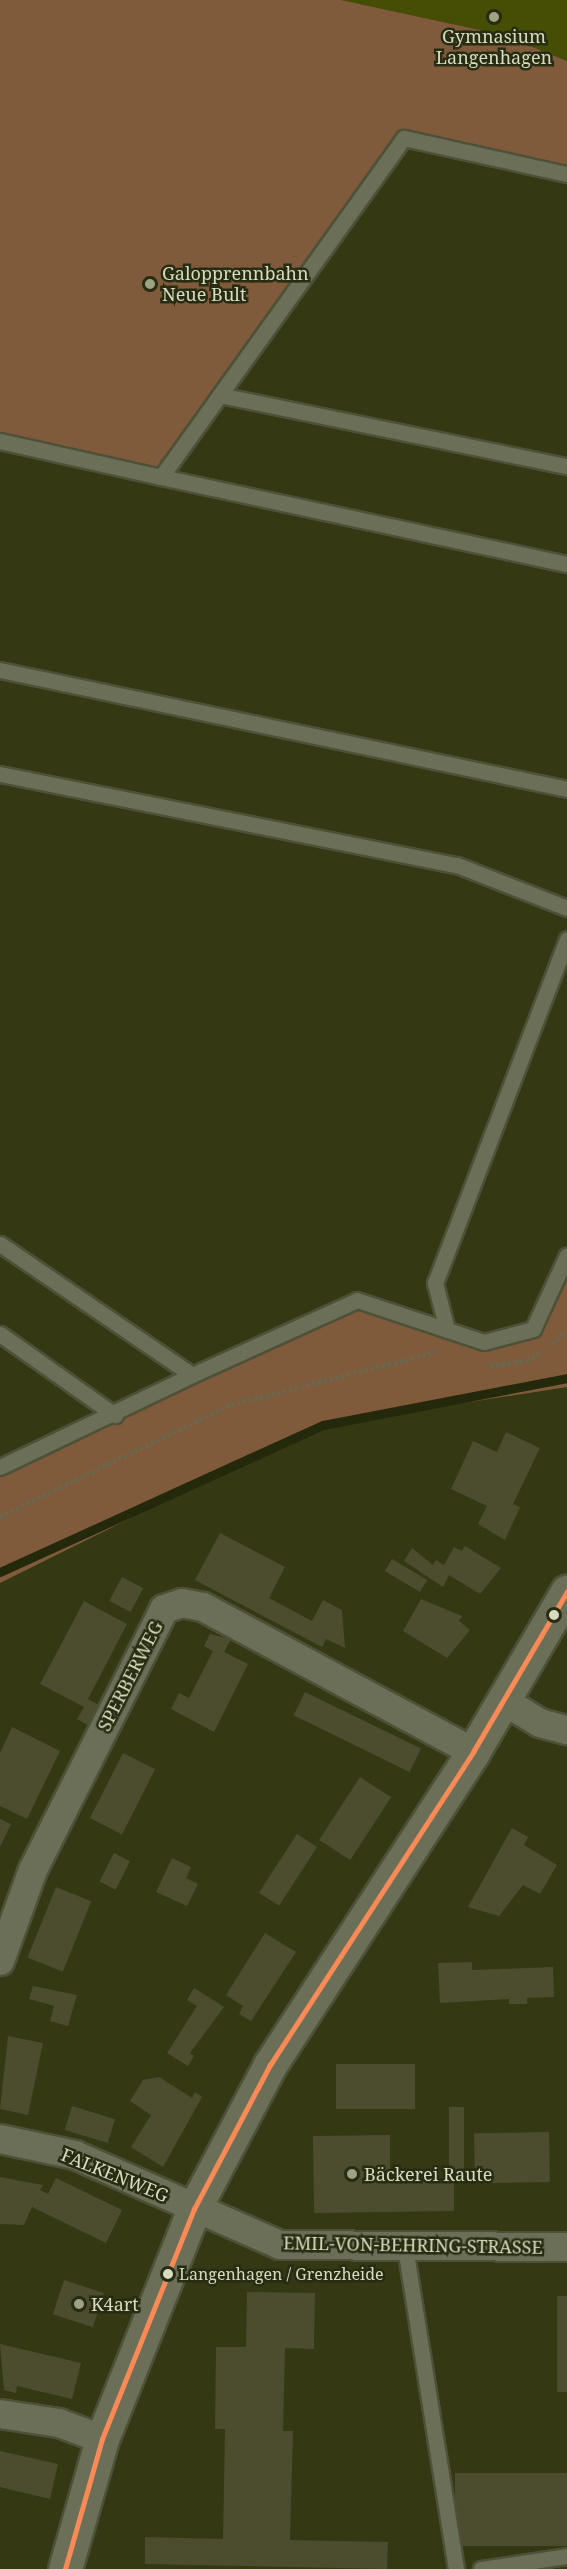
<!DOCTYPE html>
<meta charset="utf-8">
<style>
body{margin:0}
#map{position:relative;width:567px;height:2569px;overflow:hidden;background:#343914;font-family:"Noto Serif",serif}
div>[style]{position:absolute}
[style*='--x']{left:calc(var(--x)*1px);top:calc(var(--y)*1px);width:calc(var(--w)*1px);rotate:calc(var(--a)*1deg)}
.built>*{inset:0;background:#454e04}
.green>*{inset:0;background:#7f5b3b}
.stream>*{height:9px;margin:-4.5px;padding:0 4.5px;transform-origin:4.5px;border-radius:4.5px;background:#25290b}
.building>*{inset:0;background:#4c4c2f;transform-origin:0 0}
.path>*{height:4px;margin-top:-2px;transform-origin:0;background:repeating-linear-gradient(90deg,#646951 0 3px,transparent 0 6px)}
.roads{filter:drop-shadow(2px 0 #4e5137) drop-shadow(-2px 0 #4e5137) drop-shadow(0 2px #4e5137) drop-shadow(0 -2px #4e5137)}
.lane>*{height:15px;margin:-7.5px;padding:0 7.5px;transform-origin:7.5px;border-radius:7.5px;background:#6b6f57}
.street>*{height:28px;margin:-14px;padding:0 14px;transform-origin:14px;border-radius:14px;background:#6b6f57}
.secondary>*{height:33px;margin:-16.5px;padding:0 16.5px;transform-origin:16.5px;border-radius:16.5px;background:#6b6f57}
.bus-1>*{height:4.5px;margin:-2.25px;padding:0 2.25px;transform-origin:2.25px;border-radius:2.25px;background:#f98a56}
.dots>*{width:16px;height:16px;translate:-50% -50%;box-sizing:border-box;border:3px solid #282c12;border-radius:50%}
span{translate:-50% -50%;white-space:nowrap;text-align:center;line-height:1.15;-webkit-text-stroke:5px #282c12;paint-order:stroke}
.bus-label{font-size:16px;color:#d6dcbd}
.left{translate:0 -50%;text-align:left}
.poi-label{font-size:18px;color:#d6dcbd}
.street-label{font-size:18px;color:#d6dcbd}
</style>
<div id="map">
<div class="built">
<div style="clip-path:polygon(341px 0,567px 0,567px 61px,503px 35px)"></div>
</div>
<div class="green">
<div style="clip-path:polygon(0 0,341px 0,503px 35px,567px 61px,567px 174px,404px 138px,161px 477px,0 441px)"></div>
<div style="clip-path:polygon(567px 1255px,567px 1387px,316px 1426px,0 1583px,0 1467px,357px 1300px,484px 1342px,533px 1329px)"></div>
</div>
<div class="stream">
<div style="--x:0;--y:1572;--w:355;--a:-24.5"></div>
<div style="--x:323;--y:1425;--w:248;--a:-10.9"></div>
</div>
<div class="building">
<div style="clip-path:polygon(506px 1432px,540px 1448px,513px 1504px,520px 1507px,505px 1540px,478px 1524px,487px 1506px,451px 1489px,473px 1441px,497px 1452px)"></div>
<div style="clip-path:polygon(220px 1533px,285px 1567px,269px 1598px,312px 1621px,323px 1600px,342px 1610px,345px 1648px,326px 1639px,322px 1647px,195px 1580px)"></div>
<div style="clip-path:polygon(465px 1546px,501px 1568px,480px 1594px,449px 1575px,443px 1587px,404px 1561px,412px 1548px,433px 1565px,436px 1560px,444px 1565px,454px 1547px,462px 1551px)"></div>
<div style="left:392px;top:1559px;width:41px;height:14px;rotate:31deg"></div>
<div style="left:122px;top:1577px;width:24px;height:27px;rotate:28deg"></div>
<div style="clip-path:polygon(421px 1599px,462px 1616px,459px 1621px,470px 1630px,447px 1658px,403px 1631px)"></div>
<div style="clip-path:polygon(84px 1601px,127px 1624px,88px 1699px,102px 1707px,91px 1727px,77px 1719px,84px 1707px,40px 1684px)"></div>
<div style="clip-path:polygon(210px 1634px,231px 1639px,224px 1652px,248px 1664px,214px 1732px,171px 1709px,179px 1693px,189px 1698px,213px 1651px,204px 1646px)"></div>
<div style="left:305px;top:1692px;width:129px;height:26px;rotate:26deg"></div>
<div style="clip-path:polygon(12px 1727px,60px 1751px,27px 1819px,0 1806px,0 1753px)"></div>
<div style="left:123px;top:1753px;width:36px;height:73px;rotate:27deg"></div>
<div style="left:360px;top:1777px;width:37px;height:75px;rotate:33deg"></div>
<div style="clip-path:polygon(0 1819px,11px 1824px,0 1847px)"></div>
<div style="clip-path:polygon(512px 1828px,528px 1837px,524px 1845px,557px 1865px,540px 1894px,523px 1885px,499px 1916px,468px 1907px)"></div>
<div style="left:297px;top:1834px;width:24px;height:70px;rotate:33deg"></div>
<div style="left:114px;top:1853px;width:18px;height:32px;rotate:27deg"></div>
<div style="clip-path:polygon(172px 1858px,191px 1867px,186px 1878px,198px 1884px,187px 1906px,156px 1892px)"></div>
<div style="left:56px;top:1887px;width:38px;height:76px;rotate:22deg"></div>
<div style="clip-path:polygon(265px 1933px,296px 1952px,251px 2021px,239px 2014px,243px 2006px,226px 1995px)"></div>
<div style="clip-path:polygon(472px 1962px,472px 1970px,553px 1967px,554px 1997px,527px 1998px,527px 2004px,509px 2004px,509px 1999px,440px 2003px,438px 1963px)"></div>
<div style="clip-path:polygon(33px 1986px,77px 1995px,68px 2026px,50px 2021px,54px 2006px,29px 1999px)"></div>
<div style="clip-path:polygon(194px 1988px,224px 2007px,190px 2053px,194px 2056px,188px 2066px,167px 2053px,197px 2006px,187px 2000px)"></div>
<div style="clip-path:polygon(8px 2036px,43px 2043px,28px 2115px,0 2109px)"></div>
<div style="left:336px;top:2064px;width:79px;height:45px"></div>
<div style="clip-path:polygon(159px 2077px,192px 2098px,195px 2092px,202px 2097px,163px 2167px,131px 2147px,151px 2115px,130px 2101px,143px 2080px)"></div>
<div style="left:72px;top:2106px;width:45px;height:25px;rotate:17deg"></div>
<div style="clip-path:polygon(449px 2107px,464px 2107px,464px 2181px,454px 2180px,454px 2211px,314px 2213px,313px 2136px,390px 2135px,390px 2181px,449px 2180px)"></div>
<div style="left:549px;top:2132px;width:50px;height:75px;rotate:89deg"></div>
<div style="clip-path:polygon(0 2177px,43px 2185px,40px 2190px,48px 2194px,56px 2178px,122px 2210px,106px 2243px,32px 2207px,24px 2225px,0 2224px)"></div>
<div style="left:64px;top:2280px;width:42px;height:36px;rotate:18deg"></div>
<div style="clip-path:polygon(247px 2292px,315px 2293px,314px 2349px,285px 2348px,283px 2431px,293px 2431px,290px 2540px,388px 2542px,387px 2569px,145px 2564px,145px 2537px,223px 2539px,225px 2429px,215px 2429px,216px 2347px,246px 2347px)"></div>
<div style="left:557px;top:2296px;width:10px;height:96px"></div>
<div style="clip-path:polygon(0 2344px,81px 2363px,72px 2399px,17px 2386px,16px 2393px,4px 2390px)"></div>
<div style="clip-path:polygon(0 2451px,58px 2464px,50px 2499px,0 2487px)"></div>
<div style="left:567px;top:2473px;width:73px;height:112px;rotate:90deg"></div>
</div>
<div class="path">
<div style="--x:553;--y:1344;--w:19;--a:-43"></div>
<div style="--x:490;--y:1366;--w:37;--a:-8"></div>
<div style="--x:527;--y:1361;--w:17;--a:-31"></div>
<div style="--x:0;--y:1517;--w:257;--a:-25.9"></div>
<div style="--x:231;--y:1405;--w:214;--a:-14.4"></div>
</div>
<div class="roads">
<div class="lane">
<div style="--x:220;--y:395;--w:354;--a:11.6"></div>
<div style="--x:0;--y:441;--w:165;--a:12.6"></div>
<div style="--x:161;--y:477;--w:417;--a:-54.4"></div>
<div style="--x:404;--y:138;--w:167;--a:12.5"></div>
<div style="--x:161;--y:477;--w:415;--a:12.1"></div>
<div style="--x:0;--y:670;--w:579;--a:11.85"></div>
<div style="--x:0;--y:774;--w:466;--a:11.3"></div>
<div style="--x:457;--y:865;--w:118;--a:21.4"></div>
<div style="--x:0;--y:1244;--w:232;--a:34.3"></div>
<div style="--x:192;--y:1375;--w:181;--a:-24.4"></div>
<div style="--x:357;--y:1300;--w:134;--a:18.3"></div>
<div style="--x:484;--y:1342;--w:51;--a:-14.9"></div>
<div style="--x:533;--y:1329;--w:81;--a:-65.3"></div>
<div style="--x:447;--y:1330;--w:49;--a:-104.3"></div>
<div style="--x:435;--y:1283;--w:368;--a:-69"></div>
<div style="--x:0;--y:1334;--w:141;--a:35.2"></div>
<div style="--x:0;--y:1467;--w:213;--a:-25.6"></div>
<div style="--x:405;--y:2247;--w:326;--a:81"></div>
<div style="--x:481;--y:2569;--w:87;--a:-8.6"></div>
</div>
<div class="street">
<div style="--x:504;--y:1701;--w:42;--a:31.4"></div>
<div style="--x:540;--y:1723;--w:28;--a:15"></div>
<div style="--x:0;--y:1961;--w:97;--a:-70.1"></div>
<div style="--x:33;--y:1870;--w:292;--a:-63.3"></div>
<div style="--x:164;--y:1609;--w:19;--a:-18"></div>
<div style="--x:182;--y:1603;--w:21;--a:11"></div>
<div style="--x:203;--y:1607;--w:306;--a:28.2"></div>
<div style="--x:0;--y:2139;--w:77;--a:12"></div>
<div style="--x:75;--y:2155;--w:224;--a:23.7"></div>
<div style="--x:280;--y:2245;--w:287;--a:0.4"></div>
<div style="--x:0;--y:2414;--w:60;--a:8.7"></div>
<div style="--x:59;--y:2423;--w:46;--a:20.4"></div>
</div>
<div class="secondary">
<div style="--x:65;--y:2569;--w:135;--a:-74.1"></div>
<div style="--x:102;--y:2439;--w:248;--a:-68.2"></div>
<div style="--x:194;--y:2209;--w:163;--a:-62.2"></div>
<div style="--x:270;--y:2065;--w:373;--a:-57"></div>
<div style="--x:473;--y:1752;--w:186;--a:-59.6"></div>
</div>
</div>
<div class="bus-1">
<div style="--x:65;--y:2569;--w:135;--a:-74.1"></div>
<div style="--x:102;--y:2439;--w:248;--a:-68.2"></div>
<div style="--x:194;--y:2209;--w:163;--a:-62.2"></div>
<div style="--x:270;--y:2065;--w:373;--a:-57"></div>
<div style="--x:473;--y:1752;--w:186;--a:-59.6"></div>
</div>
<div class="dots">
<div style="left:494px;top:17px;background:#9da382"></div>
<div style="left:150px;top:284px;background:#9da382"></div>
<div style="left:554px;top:1615px;background:#d6dcbd"></div>
<div style="left:352px;top:2174px;background:#9da382"></div>
<div style="left:168px;top:2274px;background:#d6dcbd"></div>
<div style="left:79px;top:2304px;background:#9da382"></div>
</div>
<div class="bus-label">
<span class="left" style="left:179px;top:2274px">Langenhagen / Grenzheide</span>
</div>
<div class="poi-label">
<span style="left:494px;top:47px">Gymnasium<br>Langenhagen</span>
<span class="left" style="left:162px;top:284px">Galopprennbahn<br>Neue Bult</span>
<span class="left" style="left:364px;top:2174px">Bäckerei Raute</span>
<span class="left" style="left:91px;top:2304px">K4art</span>
</div>
<div class="street-label">
<span style="left:130px;top:1676px;rotate:-63deg">SPERBERWEG</span>
<span style="left:115px;top:2175px;rotate:22deg">FALKENWEG</span>
<span style="left:413px;top:2245px;rotate:1deg">EMIL-VON-BEHRING-STRASSE</span>
</div>
</div>
